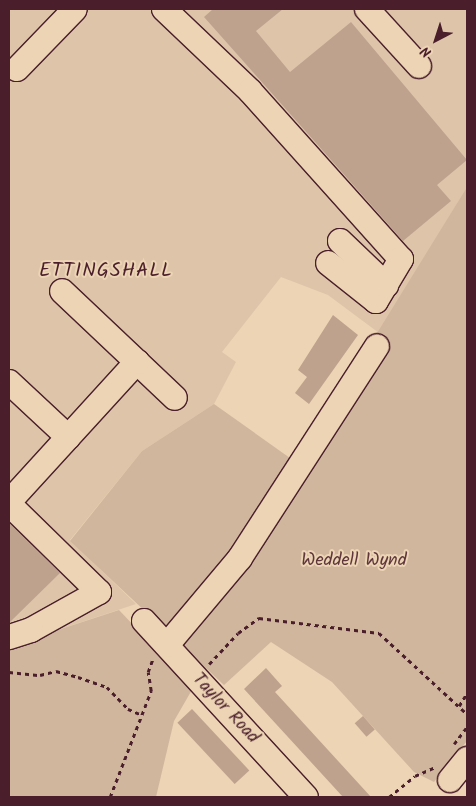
<!DOCTYPE html>
<style>
body{margin:0}
#map{position:relative;width:476px;height:806px;overflow:hidden;background:#ecd4b4;font-family:Kalam,sans-serif}
div>[style]{position:absolute}
[style*='--x']{left:calc(var(--x)*1px);top:calc(var(--y)*1px);width:calc(var(--w)*1px);rotate:calc(var(--a)*1deg)}
.built>*{inset:0;background:#dec5a9}
.green>*{inset:0;background:#d1b69e}
.building>*{inset:0;background:#bfa28e;transform-origin:0 0}
.path>*{height:2.5px;margin-top:-1.25px;transform-origin:0;background:repeating-linear-gradient(90deg,#4a1f2b 0 4px,transparent 0 8px)}
.roads{filter:drop-shadow(1px 0 #4a1f2b) drop-shadow(-1px 0 #4a1f2b) drop-shadow(0 1px #4a1f2b) drop-shadow(0 -1px #4a1f2b)}
.minor>*{height:24px;margin:-12px;padding:0 12px;transform-origin:12px;border-radius:12px;background:#ecd4b4}
span{translate:-50% -50%;white-space:nowrap;text-align:center;line-height:1.15;-webkit-text-stroke:4px #ecd4b4;paint-order:stroke}
.park-label{font-size:18px;color:#5e363c}
.street-label{font-size:18px;color:#4a1f2b}
.quarter-label{font-size:20px;color:#4a1f2b;letter-spacing:1px}
.frame{position:absolute;inset:0;border:10px solid #4a1f2b;pointer-events:none}
.north{position:absolute;left:411px;top:15px;width:50px;height:50px;-webkit-text-stroke:4px #ecd4b4;paint-order:stroke;rotate:220deg;font-size:14px;font-weight:700;line-height:20px;text-align:center;color:#4a1f2b}
.north::after{content:'';display:block;margin:auto;width:18px;height:22px;background:#4a1f2b;clip-path:polygon(50% 0,100% 100%,50% 72%,0 100%)}
</style>
<div id="map">
<div class="built">
<div style="clip-path:polygon(9px 9px,467px 9px,467px 187px,379px 333px,328px 295px,281px 277px,222px 352px,236px 362px,214px 404px,142px 451px,70px 540px,136px 604px,9px 646px)"></div>
</div>
<div class="green">
<div style="clip-path:polygon(467px 187px,467px 741px,434px 782px,414px 772px,332px 682px,271px 642px,224px 685px,70px 541px,142px 451px,214px 404px,297px 463px)"></div>
<div style="clip-path:polygon(119px 610px,193px 688px,174px 721px,156px 797px,9px 797px,9px 646px)"></div>
</div>
<div class="building">
<div style="clip-path:polygon(213px 9px,283px 9px,256px 31px,290px 72px,351px 22px,467px 160px,437px 185px,451px 201px,403px 241px,204px 17px)"></div>
<div style="clip-path:polygon(333px 315px,358px 335px,309px 404px,295px 393px,307px 377px,298px 370px)"></div>
<div style="clip-path:polygon(9px 523px,60px 573px,9px 623px)"></div>
<div style="clip-path:polygon(266px 668px,282px 686px,275px 692px,371px 797px,343px 797px,244px 689px)"></div>
<div style="left:192px;top:709px;width:84px;height:20px;rotate:47deg"></div>
<div style="left:363px;top:716px;width:18px;height:11px;rotate:49deg"></div>
</div>
<div class="path">
<div style="--x:209;--y:664;--w:42;--a:-46.9"></div>
<div style="--x:238;--y:633;--w:26;--a:-36"></div>
<div style="--x:259;--y:618;--w:121;--a:7.1"></div>
<div style="--x:379;--y:633;--w:120;--a:42.6"></div>
<div style="--x:9;--y:672;--w:31;--a:6"></div>
<div style="--x:40;--y:675;--w:16;--a:-14"></div>
<div style="--x:56;--y:671;--w:23;--a:15"></div>
<div style="--x:78;--y:677;--w:31;--a:19"></div>
<div style="--x:107;--y:687;--w:30;--a:46"></div>
<div style="--x:128;--y:709;--w:15;--a:23"></div>
<div style="--x:459;--y:706;--w:15;--a:-58"></div>
<div style="--x:454;--y:744;--w:21;--a:-53"></div>
<div style="--x:110;--y:797;--w:114;--a:-68.9"></div>
<div style="--x:151;--y:691;--w:19;--a:-99"></div>
<div style="--x:148;--y:672;--w:15;--a:-70"></div>
<div style="--x:389;--y:797;--w:33;--a:-39"></div>
<div style="--x:415;--y:776;--w:22;--a:-24"></div>
</div>
<div class="roads">
<div class="minor">
<div style="--x:164;--y:9;--w:119;--a:43.6"></div>
<div style="--x:250;--y:91;--w:226;--a:48.1"></div>
<div style="--x:401;--y:259;--w:49;--a:120.8"></div>
<div style="--x:376;--y:301;--w:61;--a:-141.6"></div>
<div style="--x:367;--y:9;--w:77;--a:47.6"></div>
<div style="--x:17;--y:69;--w:83;--a:-46"></div>
<div style="--x:340;--y:241;--w:64;--a:43.7"></div>
<div style="--x:137;--y:362;--w:52;--a:43.5"></div>
<div style="--x:9;--y:382;--w:81;--a:43"></div>
<div style="--x:9;--y:502;--w:190;--a:-47.6"></div>
<div style="--x:137;--y:362;--w:103;--a:-136.6"></div>
<div style="--x:9;--y:504;--w:126;--a:44.4"></div>
<div style="--x:99;--y:592;--w:78;--a:150.8"></div>
<div style="--x:31;--y:630;--w:23;--a:162"></div>
<div style="--x:144;--y:621;--w:239;--a:47.4"></div>
<div style="--x:167;--y:645;--w:114;--a:-50"></div>
<div style="--x:240;--y:558;--w:252;--a:-57.1"></div>
<div style="--x:450;--y:780;--w:27;--a:-51"></div>
</div>
</div>
<div class="park-label">
<span style="left:354px;top:561px">Weddell Wynd</span>
</div>
<div class="street-label">
<span style="left:225px;top:709px;rotate:47deg">Taylor Road</span>
</div>
<div class="quarter-label">
<span style="left:106px;top:271px">ETTINGSHALL</span>
</div>
<div class="frame"></div>
<div class="north">N</div>
</div>
